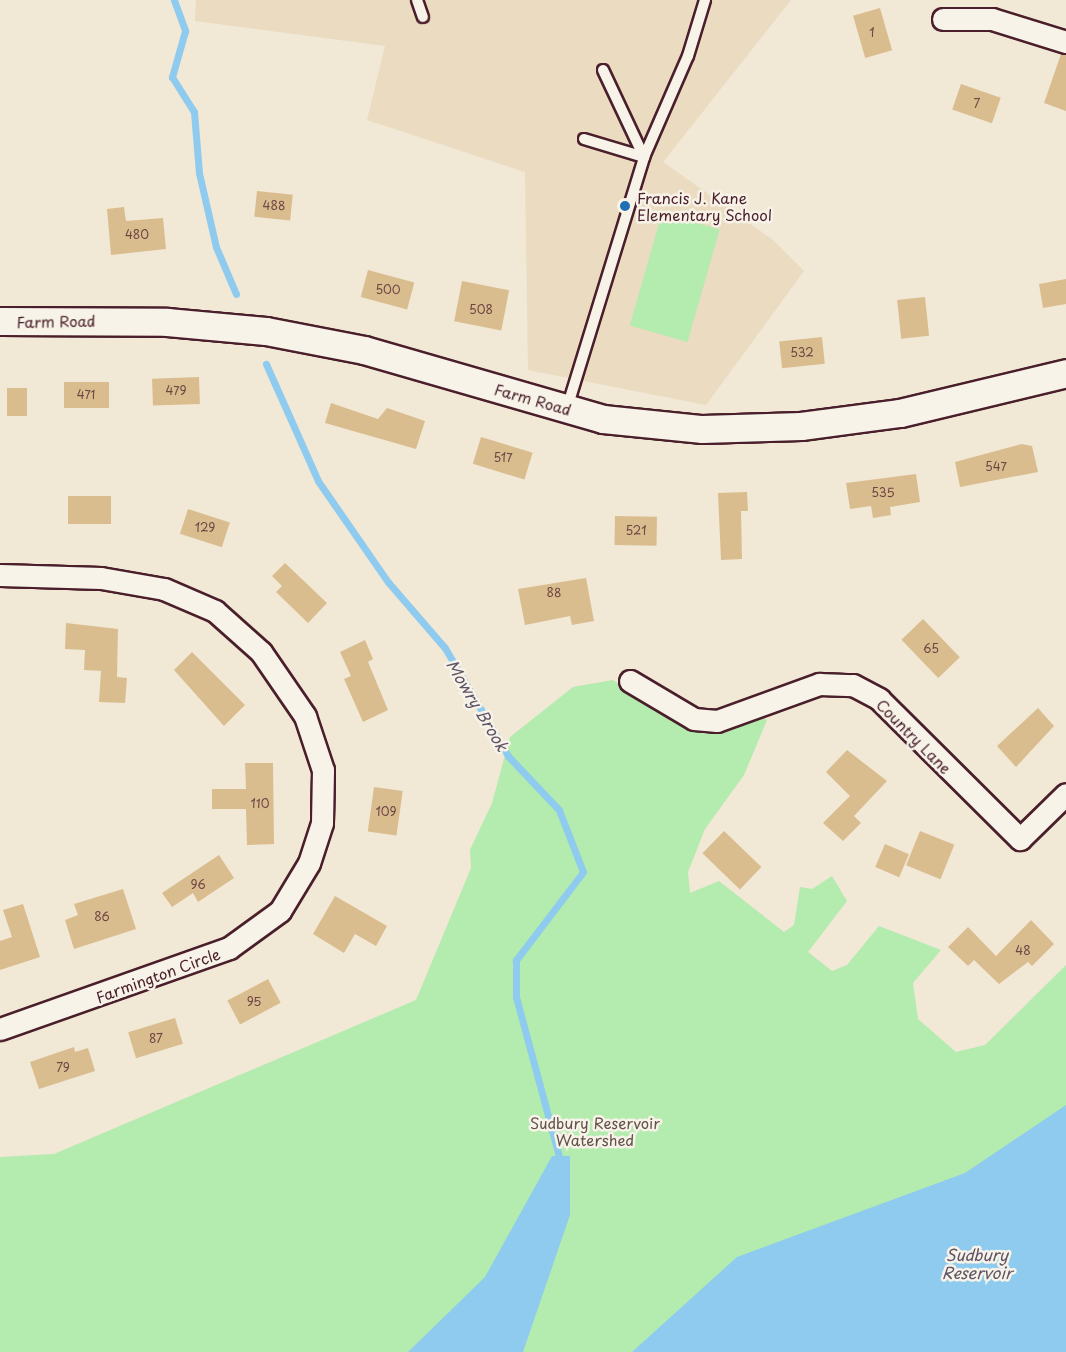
<!DOCTYPE html>
<style>
body{margin:0}
#map{position:relative;width:1066px;height:1352px;overflow:hidden;background:#f1e8d6;font-family:"Playpen Sans",sans-serif}
div>[style]{position:absolute}
[style*='--x']{left:calc(var(--x)*1px);top:calc(var(--y)*1px);width:calc(var(--w)*1px);rotate:calc(var(--a)*1deg)}
.built>*{inset:0;background:#eadbc1}
.green>*{inset:0;background:#b4ebae;transform-origin:0 0}
.water>*{inset:0;background:#8ecbef}
.stream>*{height:7px;margin:-3.5px;padding:0 3.5px;transform-origin:3.5px;border-radius:3.5px;background:#8ecbef}
.building>*{inset:0;background:#dabd8f;transform-origin:0 0}
.roads{filter:drop-shadow(2px 0 #4a1f2b) drop-shadow(-2px 0 #4a1f2b) drop-shadow(0 2px #4a1f2b) drop-shadow(0 -2px #4a1f2b)}
.service>*{height:10px;margin:-5px;padding:0 5px;transform-origin:5px;border-radius:5px;background:#f7f3e8}
.minor>*{height:21px;margin:-10.5px;padding:0 10.5px;transform-origin:10.5px;border-radius:10.5px;background:#f7f3e8}
.tertiary>*{height:27px;margin:-13.5px;padding:0 13.5px;transform-origin:13.5px;border-radius:13.5px;background:#f7f3e8}
.dots>*{width:16px;height:16px;translate:-50% -50%;box-sizing:border-box;border:3px solid #f7f3e8;border-radius:50%}
span{translate:-50% -50%;white-space:nowrap;text-align:center;line-height:1.15;-webkit-text-stroke:5px #f7f3e8;paint-order:stroke}
.number-label{font-size:12px;color:#6e4644}
.number-label span{-webkit-text-stroke-width:0}
.poi-label{font-size:15px;color:#4a1f2b}
.left{translate:0 -50%;text-align:left}
.street-label{font-size:15px;color:#4a1f2b}
.park-label{font-size:15px;color:#64524c}
.water-label{font-size:16px;color:#5e5366;font-style:italic}
</style>
<div id="map">
<div class="built">
<div style="clip-path:polygon(196px 0,791px 0,663px 162px,773px 240px,804px 271px,706px 405px,528px 370px,525px 172px,367px 120px,385px 46px,195px 21px)"></div>
</div>
<div class="green">
<div style="left:662px;top:213px;width:60px;height:117px;rotate:16deg"></div>
<div style="clip-path:polygon(613px 680px,668px 718px,709px 733px,755px 711px,767px 720px,744px 775px,705px 829px,688px 872px,690px 893px,719px 881px,784px 932px,794px 925px,800px 887px,812px 889px,832px 876px,847px 901px,808px 952px,832px 971px,847px 965px,879px 926px,941px 950px,913px 983px,918px 1019px,956px 1052px,985px 1045px,1066px 965px,1066px 1352px,0 1352px,0 1157px,54px 1154px,416px 1000px,471px 868px,470px 850px,492px 803px,510px 737px,573px 687px)"></div>
</div>
<div class="water">
<div style="clip-path:polygon(1066px 1105px,1066px 1352px,632px 1352px,737px 1257px,965px 1173px)"></div>
<div style="clip-path:polygon(552px 1156px,570px 1156px,570px 1215px,523px 1352px,408px 1352px,485px 1277px)"></div>
</div>
<div class="stream">
<div style="--x:174;--y:0;--w:33;--a:70"></div>
<div style="--x:185;--y:31;--w:48;--a:105.8"></div>
<div style="--x:172;--y:77;--w:41;--a:57.8"></div>
<div style="--x:194;--y:112;--w:61;--a:85.3"></div>
<div style="--x:199;--y:173;--w:76;--a:77.1"></div>
<div style="--x:216;--y:247;--w:51;--a:66.9"></div>
<div style="--x:266;--y:364;--w:128;--a:66"></div>
<div style="--x:318;--y:481;--w:123;--a:55.3"></div>
<div style="--x:388;--y:582;--w:87;--a:49.2"></div>
<div style="--x:445;--y:648;--w:125;--a:59.7"></div>
<div style="--x:508;--y:756;--w:74;--a:46.6"></div>
<div style="--x:559;--y:810;--w:66;--a:68.8"></div>
<div style="--x:583;--y:872;--w:111;--a:127.3"></div>
<div style="--x:516;--y:960;--w:37;--a:90"></div>
<div style="--x:516;--y:997;--w:165;--a:74.9"></div>
</div>
<div class="building">
<div style="left:880px;top:8px;width:44px;height:28px;rotate:74deg"></div>
<div style="clip-path:polygon(1061px 54px,1066px 54px,1066px 111px,1044px 103px)"></div>
<div style="left:961px;top:84px;width:42px;height:27px;rotate:19deg"></div>
<div style="left:257px;top:191px;width:36px;height:26px;rotate:6deg"></div>
<div style="clip-path:polygon(124px 207px,126px 221px,163px 218px,166px 249px,111px 255px,107px 209px)"></div>
<div style="left:368px;top:270px;width:48px;height:28px;rotate:15deg"></div>
<div style="clip-path:polygon(1066px 279px,1066px 304px,1043px 308px,1039px 284px)"></div>
<div style="left:462px;top:281px;width:48px;height:41px;rotate:11deg"></div>
<div style="left:925px;top:297px;width:39px;height:28px;rotate:84deg"></div>
<div style="left:822px;top:337px;width:27px;height:43px;rotate:84deg"></div>
<div style="left:199px;top:377px;width:27px;height:47px;rotate:88deg"></div>
<div style="left:64px;top:382px;width:45px;height:26px"></div>
<div style="left:7px;top:388px;width:20px;height:28px"></div>
<div style="clip-path:polygon(331px 403px,378px 419px,387px 408px,425px 421px,416px 449px,325px 423px)"></div>
<div style="left:481px;top:437px;width:54px;height:28px;rotate:17deg"></div>
<div style="clip-path:polygon(1022px 444px,1032px 446px,1038px 472px,960px 487px,955px 462px)"></div>
<div style="clip-path:polygon(916px 474px,920px 502px,890px 507px,891px 515px,873px 518px,871px 506px,850px 509px,846px 483px)"></div>
<div style="clip-path:polygon(747px 492px,748px 511px,741px 511px,742px 559px,721px 560px,718px 493px)"></div>
<div style="left:111px;top:496px;width:28px;height:43px;rotate:90deg"></div>
<div style="left:188px;top:509px;width:44px;height:26px;rotate:18deg"></div>
<div style="left:615px;top:516px;width:42px;height:29px;rotate:1deg"></div>
<div style="clip-path:polygon(285px 563px,327px 603px,308px 623px,276px 592px,282px 586px,272px 576px)"></div>
<div style="clip-path:polygon(586px 578px,594px 621px,572px 625px,570px 616px,525px 625px,518px 589px)"></div>
<div style="left:923px;top:619px;width:53px;height:30px;rotate:46deg"></div>
<div style="clip-path:polygon(66px 623px,118px 629px,117px 677px,127px 678px,125px 703px,99px 702px,101px 671px,84px 670px,85px 650px,65px 649px)"></div>
<div style="clip-path:polygon(365px 640px,373px 659px,368px 662px,388px 710px,363px 722px,344px 679px,351px 676px,340px 652px)"></div>
<div style="clip-path:polygon(192px 652px,245px 705px,224px 726px,174px 670px)"></div>
<div style="clip-path:polygon(1038px 708px,1054px 726px,1016px 767px,997px 746px)"></div>
<div style="clip-path:polygon(847px 750px,887px 781px,854px 816px,861px 823px,843px 841px,823px 823px,850px 796px,826px 772px)"></div>
<div style="clip-path:polygon(245px 763px,273px 763px,274px 844px,247px 845px,246px 809px,212px 809px,212px 789px,246px 789px)"></div>
<div style="left:374px;top:787px;width:29px;height:45px;rotate:8deg"></div>
<div style="left:724px;top:831px;width:52px;height:31px;rotate:44deg"></div>
<div style="left:920px;top:831px;width:37px;height:37px;rotate:22deg"></div>
<div style="left:885px;top:844px;width:26px;height:25px;rotate:23deg"></div>
<div style="clip-path:polygon(219px 855px,234px 878px,198px 902px,193px 893px,172px 907px,162px 893px)"></div>
<div style="clip-path:polygon(123px 889px,136px 929px,74px 949px,65px 920px,78px 915px,74px 904px)"></div>
<div style="clip-path:polygon(335px 896px,387px 926px,376px 946px,355px 934px,344px 953px,313px 934px)"></div>
<div style="clip-path:polygon(23px 904px,40px 957px,0 970px,0 941px,12px 937px,3px 910px)"></div>
<div style="clip-path:polygon(1031px 920px,1054px 944px,1032px 966px,1028px 962px,999px 984px,974px 960px,968px 966px,948px 947px,968px 927px,996px 956px)"></div>
<div style="left:268px;top:979px;width:27px;height:46px;rotate:62deg"></div>
<div style="left:175px;top:1018px;width:27px;height:49px;rotate:73deg"></div>
<div style="clip-path:polygon(74px 1047px,75px 1052px,88px 1048px,95px 1071px,39px 1089px,30px 1062px)"></div>
</div>
<div class="roads">
<div class="service">
<div style="--x:417;--y:0;--w:18;--a:71"></div>
<div style="--x:603;--y:70;--w:96;--a:64.8"></div>
<div style="--x:584;--y:139;--w:63;--a:16.7"></div>
<div style="--x:567;--y:408;--w:263;--a:-72.9"></div>
<div style="--x:644;--y:157;--w:110;--a:-66.5"></div>
<div style="--x:688;--y:56;--w:59;--a:-73.1"></div>
</div>
<div class="minor">
<div style="--x:943;--y:19;--w:49;--a:0"></div>
<div style="--x:992;--y:19;--w:77;--a:17.3"></div>
<div style="--x:0;--y:575;--w:101;--a:1.7"></div>
<div style="--x:101;--y:578;--w:64;--a:9.9"></div>
<div style="--x:164;--y:589;--w:56;--a:23.3"></div>
<div style="--x:215;--y:611;--w:62;--a:41.7"></div>
<div style="--x:261;--y:652;--w:78;--a:55.5"></div>
<div style="--x:305;--y:716;--w:57;--a:71.6"></div>
<div style="--x:323;--y:770;--w:53;--a:91.1"></div>
<div style="--x:322;--y:823;--w:42;--a:108"></div>
<div style="--x:309;--y:863;--w:56;--a:121.1"></div>
<div style="--x:280;--y:911;--w:63;--a:144"></div>
<div style="--x:229;--y:948;--w:243;--a:160.5"></div>
<div style="--x:630;--y:681;--w:74;--a:30.7"></div>
<div style="--x:694;--y:719;--w:23;--a:5"></div>
<div style="--x:717;--y:721;--w:109;--a:-19.9"></div>
<div style="--x:819;--y:684;--w:34;--a:2"></div>
<div style="--x:853;--y:685;--w:30;--a:28"></div>
<div style="--x:879;--y:699;--w:199;--a:44.8"></div>
<div style="--x:1020;--y:839;--w:64;--a:-44.4"></div>
</div>
<div class="tertiary">
<div style="--x:0;--y:321;--w:167;--a:0.3"></div>
<div style="--x:167;--y:322;--w:99;--a:5.2"></div>
<div style="--x:266;--y:331;--w:100;--a:11"></div>
<div style="--x:364;--y:350;--w:249;--a:16.1"></div>
<div style="--x:603;--y:419;--w:100;--a:5.8"></div>
<div style="--x:702;--y:429;--w:99;--a:-1.7"></div>
<div style="--x:801;--y:426;--w:100;--a:-7.5"></div>
<div style="--x:900;--y:413;--w:171;--a:-13.5"></div>
</div>
</div>
<div class="dots">
<div style="left:625px;top:206px;background:#1f6fb2"></div>
</div>
<div class="number-label">
<span style="left:872px;top:33px">1</span>
<span style="left:977px;top:104px">7</span>
<span style="left:274px;top:206px">488</span>
<span style="left:137px;top:235px">480</span>
<span style="left:388px;top:290px">500</span>
<span style="left:481px;top:310px">508</span>
<span style="left:802px;top:353px">532</span>
<span style="left:176px;top:391px">479</span>
<span style="left:86px;top:395px">471</span>
<span style="left:503px;top:458px">517</span>
<span style="left:996px;top:467px">547</span>
<span style="left:883px;top:493px">535</span>
<span style="left:205px;top:528px">129</span>
<span style="left:636px;top:531px">521</span>
<span style="left:554px;top:593px">88</span>
<span style="left:931px;top:649px">65</span>
<span style="left:260px;top:804px">110</span>
<span style="left:386px;top:812px">109</span>
<span style="left:198px;top:885px">96</span>
<span style="left:102px;top:917px">86</span>
<span style="left:1023px;top:951px">48</span>
<span style="left:254px;top:1002px">95</span>
<span style="left:156px;top:1039px">87</span>
<span style="left:63px;top:1068px">79</span>
</div>
<div class="poi-label">
<span class="left" style="left:637px;top:206px">Francis J. Kane<br>Elementary School</span>
</div>
<div class="street-label">
<span style="left:56px;top:321px;rotate:-1deg">Farm Road</span>
<span style="left:533px;top:399px;rotate:16deg">Farm Road</span>
<span style="left:914px;top:736px;rotate:45deg">Country Lane</span>
<span style="left:158px;top:975px;rotate:-20deg">Farmington Circle</span>
</div>
<div class="park-label">
<span style="left:595px;top:1131px">Sudbury Reservoir<br>Watershed</span>
</div>
<div class="water-label">
<span style="left:478px;top:705px;rotate:59deg">Mowry Brook</span>
<span style="left:977px;top:1263px">Sudbury<br>Reservoir</span>
</div>
</div>
